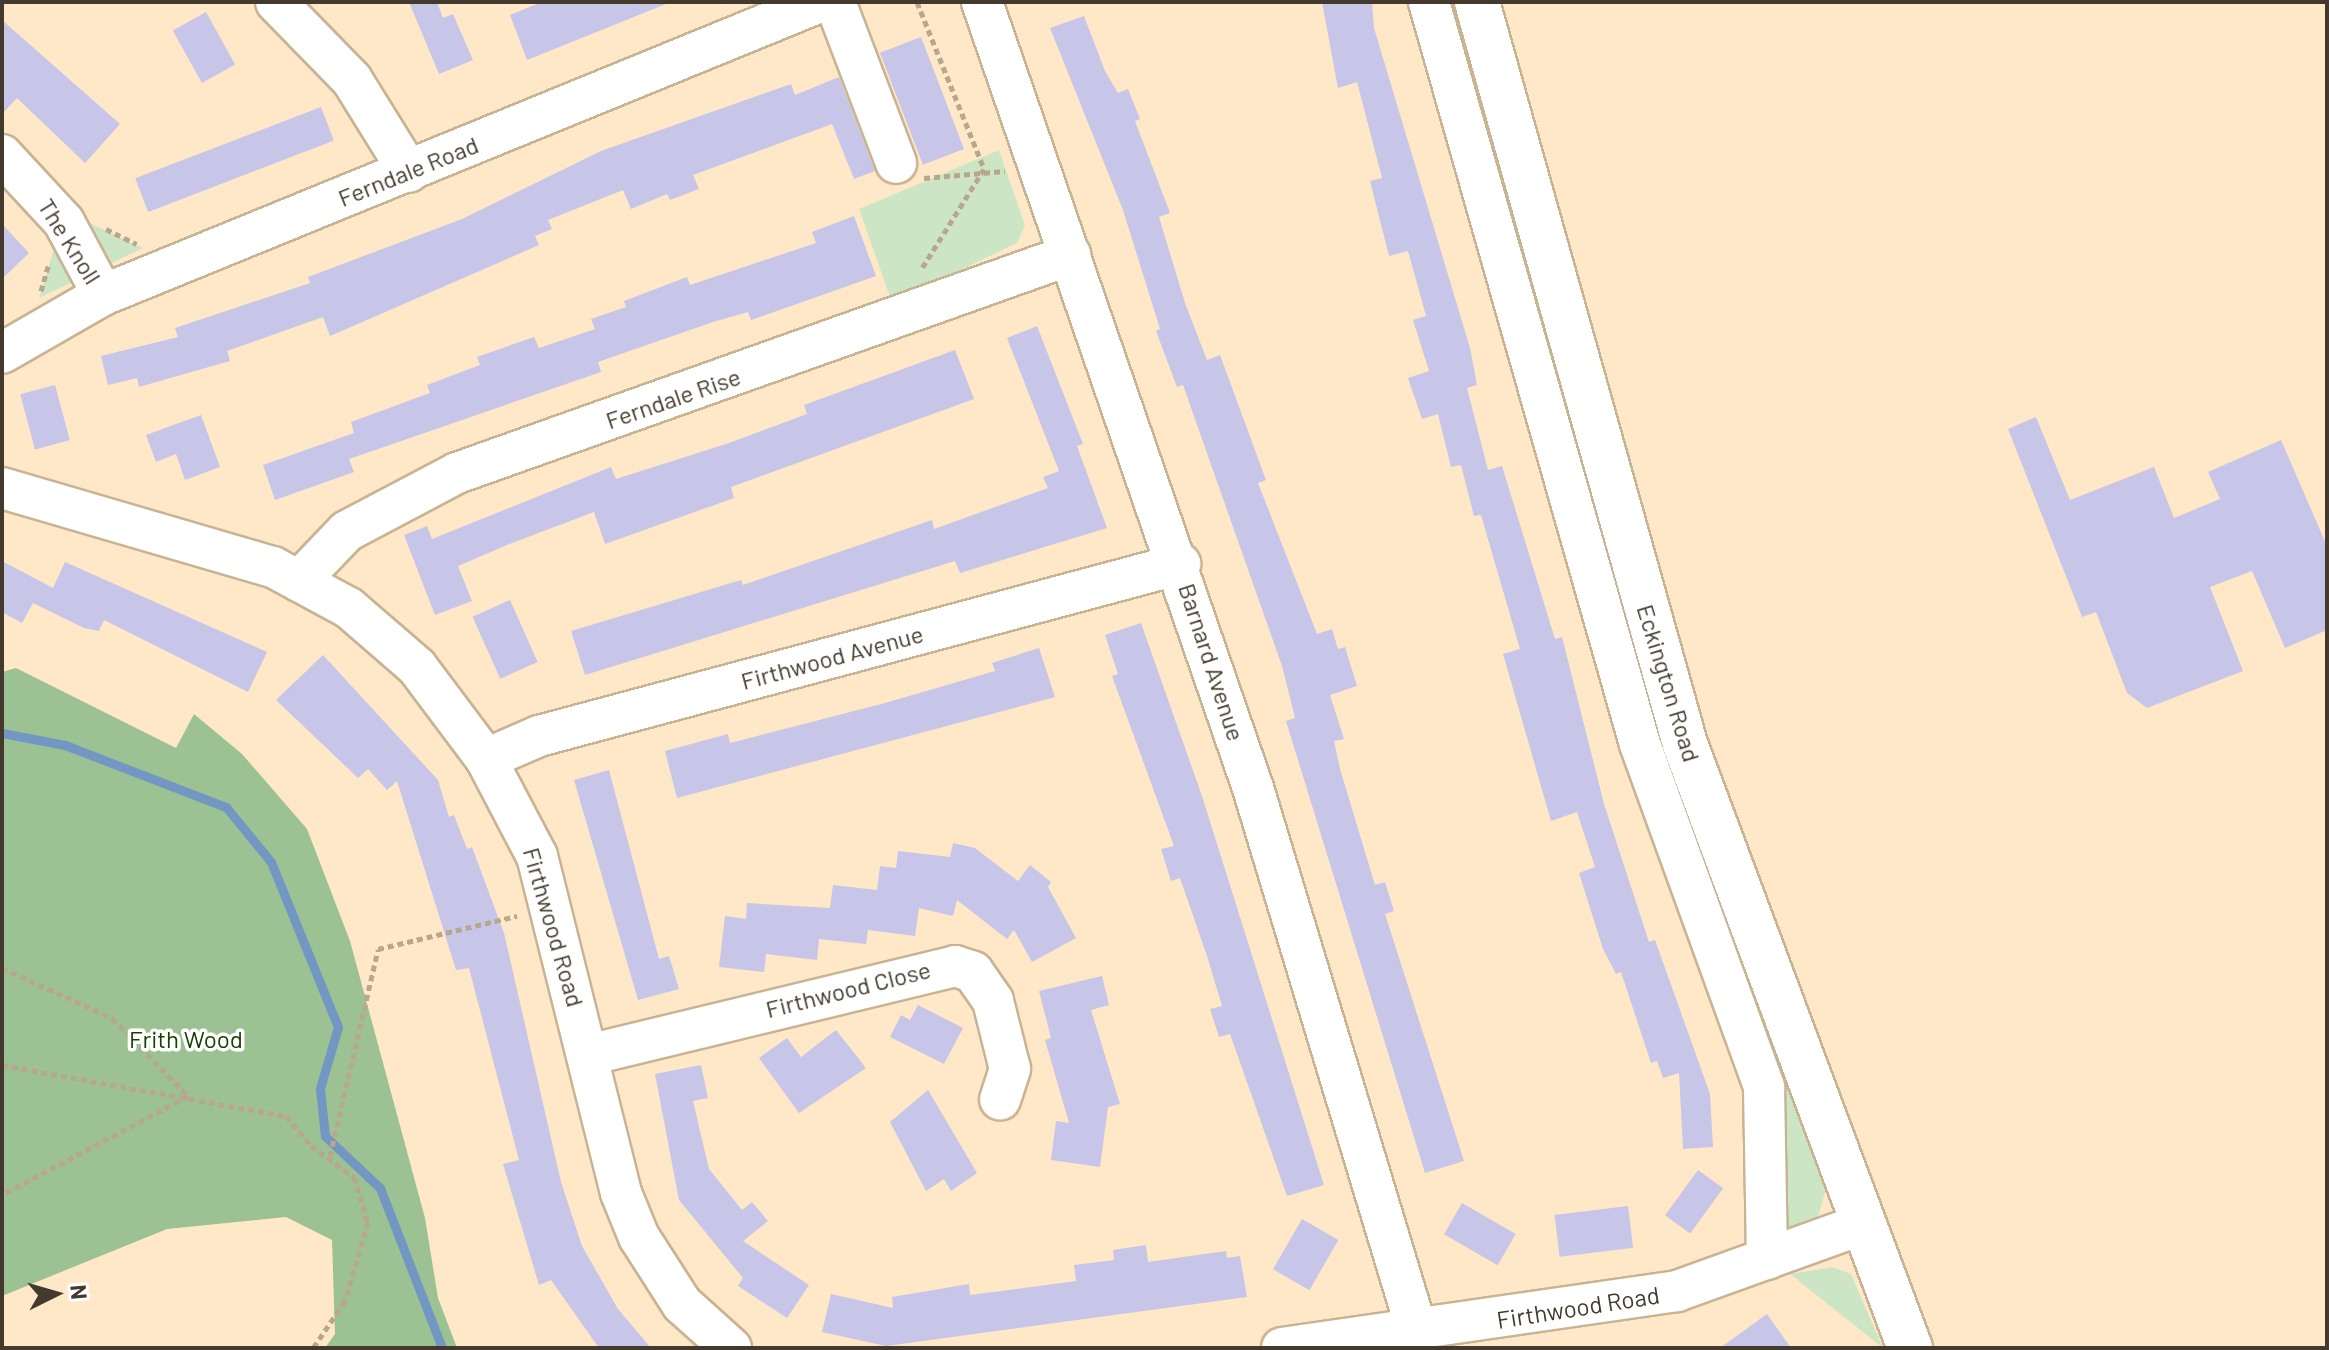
<!DOCTYPE html>
<style>
body{margin:0}
#map{position:relative;width:2329px;height:1350px;overflow:hidden;background:#ffe8c7;font-family:Barlow,sans-serif}
div>[style]{position:absolute}
[style*='--x']{left:calc(var(--x)*1px);top:calc(var(--y)*1px);width:calc(var(--w)*1px);rotate:calc(var(--a)*1deg)}
.green>*{inset:0;background:#cce6c5}
.forest>*{inset:0;background:#9cc192}
.stream>*{height:9px;margin:-4.5px;padding:0 4.5px;transform-origin:4.5px;border-radius:4.5px;background:#7297c3}
.building>*{inset:0;background:#c7c5e8;transform-origin:0 0}
.path>*{height:5px;margin-top:-2.5px;transform-origin:0;background:repeating-linear-gradient(90deg,#b8a68d 0 6px,transparent 0 10px)}
.roads{filter:drop-shadow(2px 0 #c8b393) drop-shadow(-2px 0 #c8b393) drop-shadow(0 2px #c8b393) drop-shadow(0 -2px #c8b393)}
.minor>*{height:40px;margin:-20px;padding:0 20px;transform-origin:20px;border-radius:20px;background:#fff}
.major>*{height:44px;margin:-22px;padding:0 22px;transform-origin:22px;border-radius:22px;background:#fff}
span{translate:-50% -50%;white-space:nowrap;text-align:center;line-height:1.15;-webkit-text-stroke:7px #fff;paint-order:stroke}
.street-label{font-size:24px;color:#433a2d}
.park-label{font-size:24px;color:#134300}
.frame{position:absolute;inset:0;border:4px solid #433a2d;pointer-events:none}
.north{position:absolute;left:16px;top:1254px;width:80px;height:80px;-webkit-text-stroke:6px #fff;paint-order:stroke;rotate:85deg;font-size:22px;font-weight:700;line-height:32px;text-align:center;color:#433a2d}
.north::after{content:'';display:block;margin:auto;width:28px;height:36px;background:#433a2d;clip-path:polygon(50% 0,100% 100%,50% 72%,0 100%)}
</style>
<div id="map">
<div class="green">
<div style="clip-path:polygon(1441px 2px,1462px 2px,1828px 1182px,1817px 1220px,1801px 1229px,1785px 1229px,1702px 888px)"></div>
<div style="clip-path:polygon(999px 150px,1025px 225px,1017px 243px,892px 303px,859px 209px)"></div>
<div style="clip-path:polygon(88px 222px,143px 248px,39px 298px,54px 248px)"></div>
<div style="clip-path:polygon(1832px 1267px,1851px 1274px,1883px 1348px,1790px 1274px)"></div>
</div>
<div class="forest">
<div style="clip-path:polygon(16px 668px,176px 748px,194px 714px,242px 754px,307px 829px,350px 941px,425px 1218px,438px 1298px,457px 1348px,325px 1348px,335px 1334px,332px 1240px,286px 1217px,167px 1229px,2px 1296px,2px 672px)"></div>
</div>
<div class="stream">
<div style="--x:2;--y:733;--w:64;--a:10.8"></div>
<div style="--x:65;--y:745;--w:173;--a:21.1"></div>
<div style="--x:226;--y:807;--w:71;--a:50.7"></div>
<div style="--x:271;--y:862;--w:178;--a:67.9"></div>
<div style="--x:338;--y:1027;--w:64;--a:106.4"></div>
<div style="--x:320;--y:1088;--w:48;--a:84.1"></div>
<div style="--x:325;--y:1136;--w:76;--a:43.4"></div>
<div style="--x:380;--y:1188;--w:172;--a:68.8"></div>
</div>
<div class="building">
<div style="clip-path:polygon(409px 2px,437px 2px,443px 18px,453px 14px,473px 60px,439px 74px)"></div>
<div style="clip-path:polygon(542px 2px,671px 2px,527px 60px,510px 15px)"></div>
<div style="clip-path:polygon(1322px 2px,1372px 2px,1374px 28px,1470px 348px,1477px 385px,1467px 388px,1488px 470px,1502px 466px,1555px 639px,1562px 637px,1604px 804px,1649px 942px,1655px 940px,1710px 1094px,1713px 1147px,1683px 1149px,1679px 1073px,1663px 1078px,1657px 1061px,1651px 1063px,1621px 972px,1616px 974px,1603px 949px,1579px 873px,1595px 867px,1577px 812px,1551px 821px,1503px 654px,1520px 649px,1481px 515px,1474px 516px,1461px 465px,1451px 467px,1438px 414px,1422px 419px,1408px 378px,1429px 371px,1413px 320px,1426px 316px,1408px 251px,1389px 256px,1370px 181px,1382px 178px,1357px 82px,1338px 88px)"></div>
<div style="left:206px;top:12px;width:60px;height:38px;rotate:61deg"></div>
<div style="clip-path:polygon(1084px 16px,1105px 71px,1118px 93px,1128px 89px,1140px 119px,1135px 121px,1170px 213px,1159px 217px,1185px 303px,1207px 360px,1220px 355px,1266px 480px,1258px 483px,1317px 634px,1332px 629px,1338px 649px,1345px 647px,1357px 686px,1330px 695px,1344px 739px,1334px 741px,1340px 769px,1375px 885px,1385px 882px,1394px 911px,1385px 914px,1464px 1161px,1425px 1173px,1286px 721px,1295px 718px,1282px 666px,1183px 385px,1177px 387px,1156px 331px,1160px 329px,1123px 210px,1050px 28px)"></div>
<div style="clip-path:polygon(2px 20px,120px 124px,85px 163px,17px 98px,2px 114px)"></div>
<div style="left:921px;top:37px;width:120px;height:44px;rotate:69deg"></div>
<div style="clip-path:polygon(839px 77px,875px 171px,854px 179px,832px 124px,693px 175px,699px 189px,670px 200px,667px 194px,631px 209px,623px 190px,548px 220px,552px 229px,535px 236px,539px 245px,330px 336px,323px 317px,227px 351px,230px 361px,139px 387px,137px 378px,108px 385px,101px 356px,178px 337px,175px 328px,310px 283px,308px 277px,462px 219px,601px 151px,791px 84px,795px 95px)"></div>
<div style="left:321px;top:107px;width:36px;height:199px;rotate:69deg"></div>
<div style="clip-path:polygon(854px 216px,876px 276px,751px 320px,748px 312px,713px 322px,598px 362px,601px 372px,349px 459px,354px 472px,275px 500px,263px 465px,354px 433px,351px 422px,430px 393px,427px 385px,480px 365px,477px 357px,534px 337px,539px 348px,595px 329px,591px 319px,626px 307px,624px 301px,687px 277px,690px 285px,816px 243px,812px 232px)"></div>
<div style="clip-path:polygon(2px 224px,29px 253px,2px 279px)"></div>
<div style="clip-path:polygon(1037px 326px,1083px 444px,1077px 446px,1107px 528px,960px 573px,955px 561px,585px 675px,571px 631px,741px 580px,743px 585px,932px 520px,934px 529px,1048px 488px,1043px 477px,1059px 471px,1007px 338px)"></div>
<div style="clip-path:polygon(955px 350px,974px 399px,731px 487px,734px 498px,605px 544px,594px 512px,512px 543px,458px 566px,472px 601px,435px 615px,404px 535px,427px 526px,432px 539px,611px 467px,616px 479px,729px 443px,807px 414px,804px 405px)"></div>
<div style="left:55px;top:385px;width:57px;height:36px;rotate:75deg"></div>
<div style="clip-path:polygon(201px 415px,220px 467px,185px 480px,176px 454px,156px 462px,146px 435px)"></div>
<div style="clip-path:polygon(2036px 417px,2070px 500px,2154px 467px,2174px 518px,2220px 499px,2208px 472px,2281px 440px,2327px 546px,2327px 630px,2285px 648px,2252px 571px,2210px 587px,2243px 671px,2147px 708px,2127px 693px,2096px 612px,2082px 617px,2008px 429px)"></div>
<div style="clip-path:polygon(2px 561px,53px 588px,65px 562px,267px 652px,248px 692px,104px 620px,99px 631px,84px 628px,33px 603px,22px 623px,2px 612px)"></div>
<div style="left:510px;top:600px;width:68px;height:41px;rotate:66deg"></div>
<div style="clip-path:polygon(1141px 623px,1202px 796px,1324px 1185px,1287px 1196px,1230px 1034px,1219px 1037px,1210px 1009px,1222px 1006px,1207px 956px,1180px 878px,1171px 881px,1161px 849px,1174px 846px,1112px 676px,1118px 674px,1105px 635px)"></div>
<div style="clip-path:polygon(1039px 648px,1055px 697px,677px 798px,665px 751px,728px 734px,730px 743px,885px 703px,995px 671px,992px 663px)"></div>
<div style="clip-path:polygon(323px 655px,438px 780px,449px 817px,454px 815px,467px 849px,472px 847px,504px 933px,561px 1182px,582px 1246px,618px 1309px,651px 1348px,599px 1348px,551px 1280px,539px 1285px,503px 1164px,519px 1160px,469px 968px,456px 970px,397px 781px,387px 790px,368px 769px,358px 778px,276px 700px)"></div>
<div style="clip-path:polygon(609px 770px,659px 959px,669px 956px,679px 989px,638px 1000px,574px 780px)"></div>
<div style="clip-path:polygon(953px 843px,975px 848px,1018px 881px,1030px 865px,1051px 882px,1048px 887px,1076px 938px,1032px 962px,1014px 930px,1007px 939px,957px 900px,953px 916px,919px 908px,915px 936px,868px 930px,866px 944px,819px 939px,817px 960px,766px 954px,764px 972px,719px 967px,725px 916px,746px 919px,747px 903px,830px 908px,833px 885px,877px 890px,880px 866px,896px 868px,898px 851px,950px 857px)"></div>
<div style="clip-path:polygon(1102px 976px,1109px 1005px,1091px 1010px,1120px 1104px,1108px 1107px,1100px 1167px,1051px 1160px,1056px 1121px,1069px 1123px,1045px 1040px,1051px 1038px,1039px 991px)"></div>
<div style="clip-path:polygon(918px 1005px,963px 1028px,944px 1064px,890px 1037px,901px 1015px,910px 1020px)"></div>
<div style="clip-path:polygon(836px 1030px,866px 1068px,799px 1113px,759px 1058px,787px 1038px,801px 1057px)"></div>
<div style="clip-path:polygon(701px 1065px,708px 1098px,693px 1101px,709px 1169px,742px 1210px,752px 1202px,768px 1221px,743px 1241px,809px 1285px,787px 1318px,738px 1286px,743px 1278px,679px 1200px,655px 1074px)"></div>
<div style="clip-path:polygon(928px 1090px,977px 1173px,951px 1191px,944px 1179px,926px 1191px,890px 1122px)"></div>
<div style="left:1698px;top:1170px;width:31px;height:56px;rotate:36deg"></div>
<div style="left:1462px;top:1203px;width:62px;height:36px;rotate:30deg"></div>
<div style="left:1628px;top:1206px;width:42px;height:74px;rotate:83deg"></div>
<div style="left:1302px;top:1219px;width:42px;height:58px;rotate:30deg"></div>
<div style="clip-path:polygon(1146px 1245px,1148px 1262px,1226px 1251px,1227px 1258px,1240px 1256px,1247px 1297px,886px 1346px,822px 1332px,831px 1294px,893px 1308px,892px 1297px,969px 1284px,970px 1295px,1076px 1281px,1074px 1265px,1114px 1260px,1113px 1250px)"></div>
<div style="clip-path:polygon(1767px 1314px,1791px 1348px,1720px 1348px)"></div>
</div>
<div class="path">
<div style="--x:917;--y:2;--w:180;--a:68.1"></div>
<div style="--x:984;--y:169;--w:119;--a:122"></div>
<div style="--x:924;--y:178;--w:81;--a:-4.9"></div>
<div style="--x:106;--y:229;--w:34;--a:26"></div>
<div style="--x:41;--y:291;--w:26;--a:-74"></div>
<div style="--x:2;--y:968;--w:121;--a:24.4"></div>
<div style="--x:112;--y:1018;--w:109;--a:45.7"></div>
<div style="--x:188;--y:1096;--w:211;--a:152"></div>
<div style="--x:2;--y:1065;--w:289;--a:10.2"></div>
<div style="--x:286;--y:1116;--w:39;--a:50"></div>
<div style="--x:311;--y:1146;--w:53;--a:35.8"></div>
<div style="--x:354;--y:1177;--w:47;--a:72.7"></div>
<div style="--x:368;--y:1222;--w:82;--a:106.2"></div>
<div style="--x:345;--y:1301;--w:57;--a:124.2"></div>
<div style="--x:330;--y:1156;--w:212;--a:-76.9"></div>
<div style="--x:378;--y:949;--w:143;--a:-13.4"></div>
</div>
<div class="roads">
<div class="minor">
<div style="--x:276;--y:2;--w:109;--a:45.7"></div>
<div style="--x:352;--y:80;--w:108;--a:58.2"></div>
<div style="--x:835;--y:2;--w:172;--a:69.2"></div>
<div style="--x:982;--y:2;--w:831;--a:70.98"></div>
<div style="--x:1253;--y:788;--w:567;--a:73.19"></div>
<div style="--x:1429;--y:2;--w:771;--a:74.13"></div>
<div style="--x:1640;--y:744;--w:365;--a:70.1"></div>
<div style="--x:1764;--y:1087;--w:172;--a:89"></div>
<div style="--x:2;--y:155;--w:91;--a:47.2"></div>
<div style="--x:64;--y:222;--w:83;--a:61.9"></div>
<div style="--x:2;--y:353;--w:116;--a:-29.9"></div>
<div style="--x:103;--y:295;--w:775;--a:-22.23"></div>
<div style="--x:2;--y:488;--w:282;--a:16.3"></div>
<div style="--x:273;--y:567;--w:86;--a:28.3"></div>
<div style="--x:349;--y:608;--w:90;--a:40.9"></div>
<div style="--x:417;--y:667;--w:115;--a:53.1"></div>
<div style="--x:486;--y:759;--w:110;--a:62.3"></div>
<div style="--x:537;--y:856;--w:347;--a:76"></div>
<div style="--x:621;--y:1193;--w:48;--a:67.8"></div>
<div style="--x:639;--y:1237;--w:80;--a:57.3"></div>
<div style="--x:682;--y:1304;--w:66;--a:41.9"></div>
<div style="--x:299;--y:581;--w:69;--a:-46.2"></div>
<div style="--x:347;--y:531;--w:124;--a:-27.8"></div>
<div style="--x:457;--y:473;--w:651;--a:-19.58"></div>
<div style="--x:486;--y:759;--w:58;--a:-23.5"></div>
<div style="--x:539;--y:736;--w:664;--a:-15.02"></div>
<div style="--x:588;--y:1055;--w:378;--a:-13.6"></div>
<div style="--x:955;--y:966;--w:19;--a:18"></div>
<div style="--x:973;--y:972;--w:35;--a:55"></div>
<div style="--x:993;--y:1001;--w:70;--a:76"></div>
<div style="--x:1010;--y:1069;--w:32;--a:108"></div>
<div style="--x:1282;--y:1348;--w:399;--a:-8.2"></div>
<div style="--x:1677;--y:1291;--w:198;--a:-19.8"></div>
</div>
<div class="major">
<div style="--x:1477;--y:2;--w:771;--a:74.34"></div>
<div style="--x:1685;--y:744;--w:645;--a:69.57"></div>
</div>
</div>
<div class="street-label">
<span style="left:408px;top:171px;rotate:-22deg">Ferndale Road</span>
<span style="left:70px;top:241px;rotate:58deg">The Knoll</span>
<span style="left:673px;top:398px;rotate:-19deg">Ferndale Rise</span>
<span style="left:832px;top:657px;rotate:-15deg">Firthwood Avenue</span>
<span style="left:1212px;top:662px;rotate:72deg">Barnard Avenue</span>
<span style="left:1669px;top:683px;rotate:73deg">Eckington Road</span>
<span style="left:554px;top:927px;rotate:74deg">Firthwood Road</span>
<span style="left:848px;top:989px;rotate:-14deg">Firthwood Close</span>
<span style="left:1578px;top:1307px;rotate:-9deg">Firthwood Road</span>
</div>
<div class="park-label">
<span style="left:186px;top:1039px">Frith Wood</span>
</div>
<div class="frame"></div>
<div class="north">N</div>
</div>
